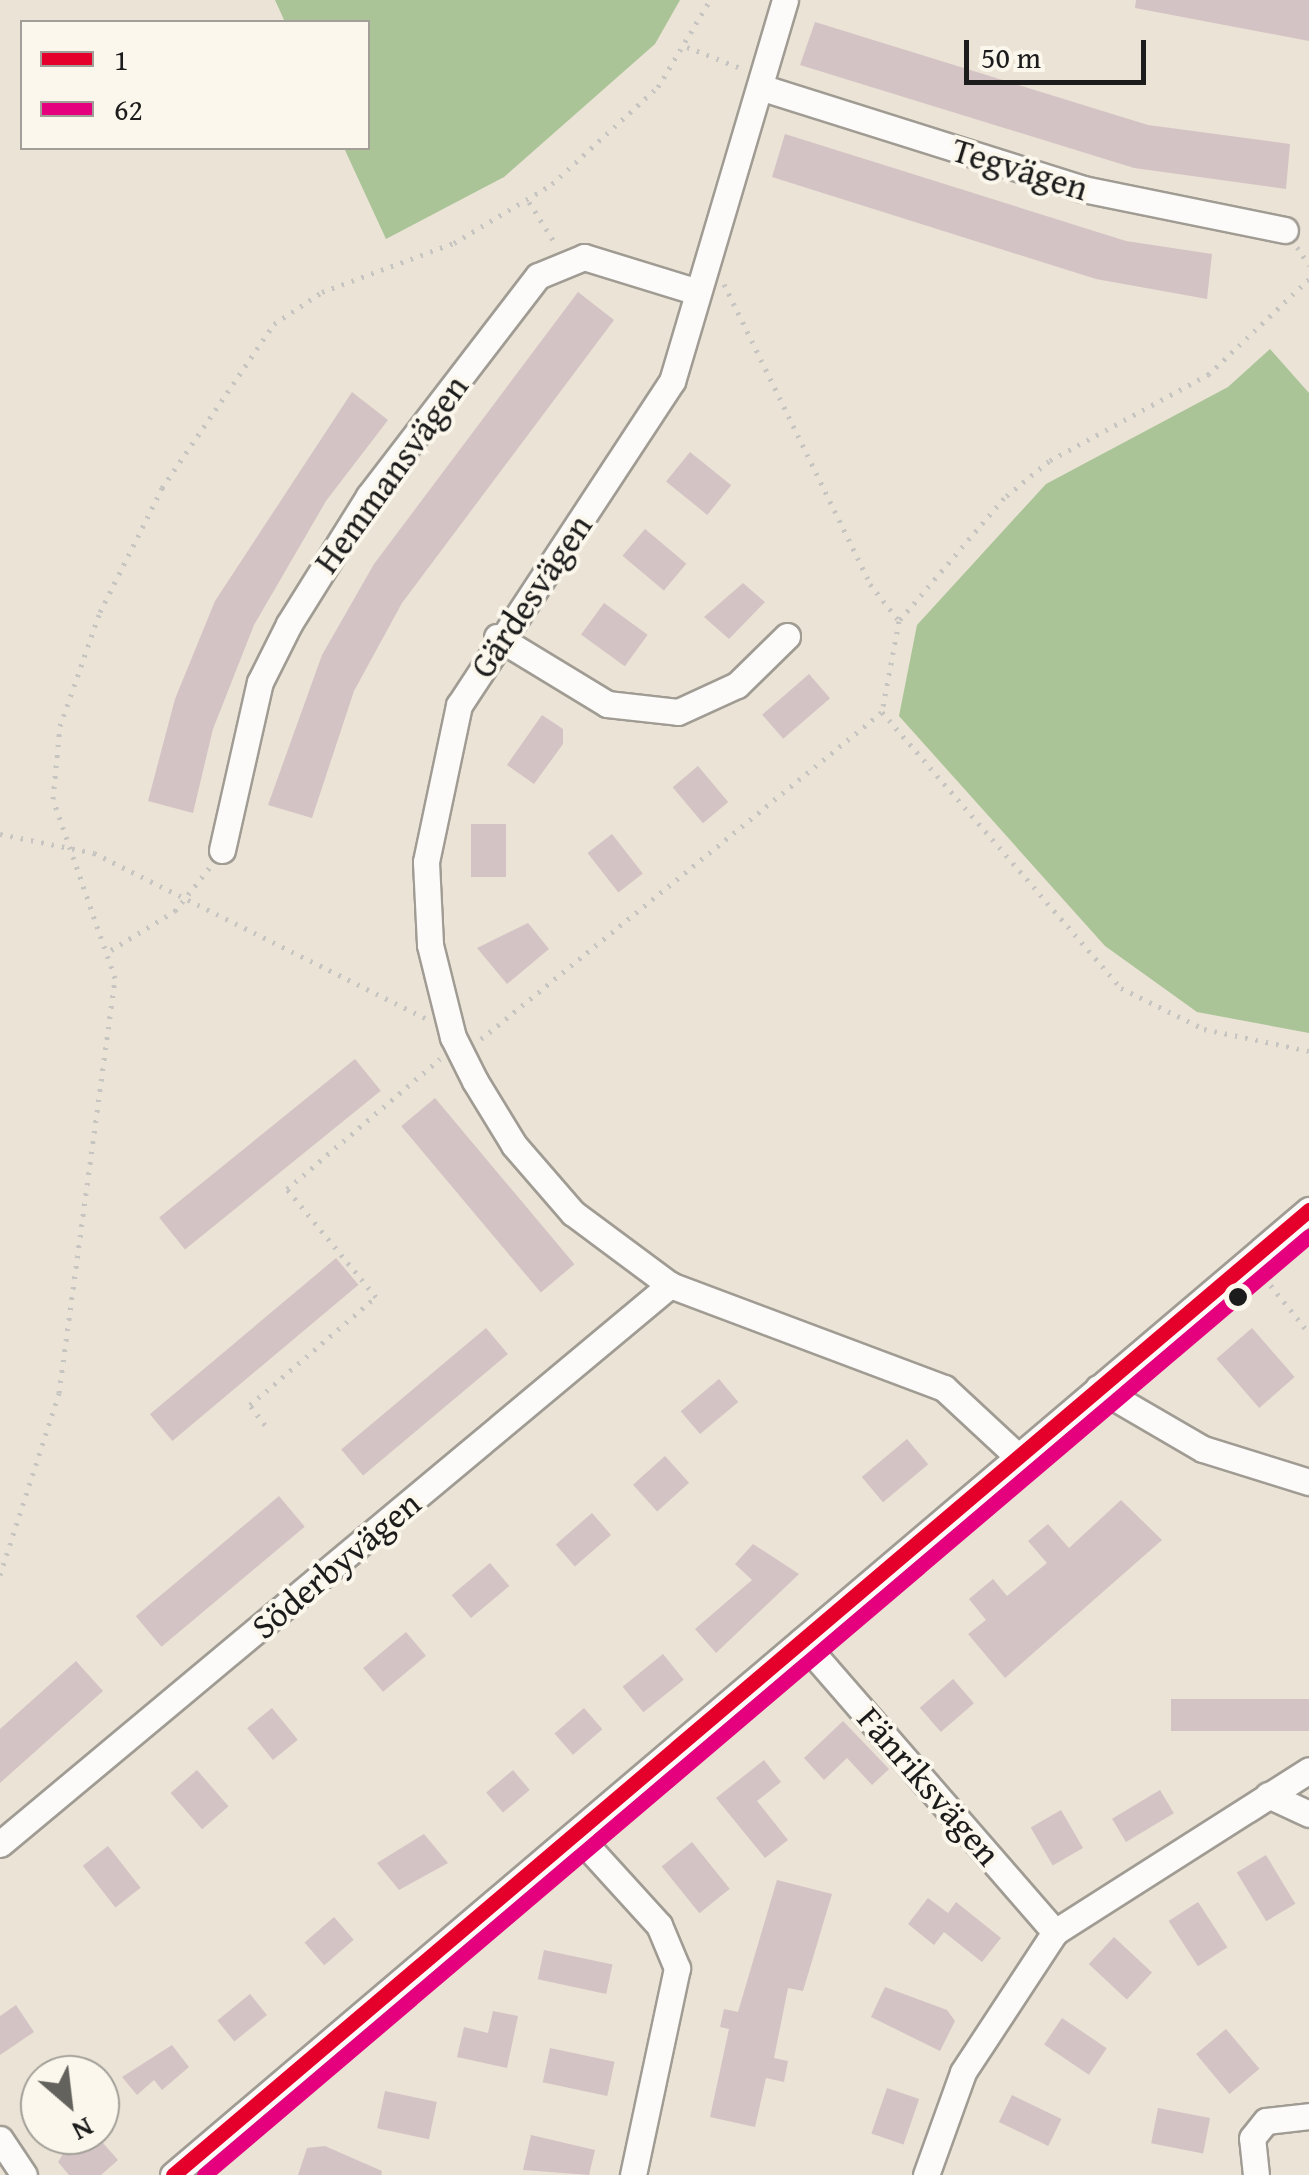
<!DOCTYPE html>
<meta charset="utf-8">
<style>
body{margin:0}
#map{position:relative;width:1309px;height:2175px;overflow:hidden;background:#ebe3d5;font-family:"Gentium Book Plus",serif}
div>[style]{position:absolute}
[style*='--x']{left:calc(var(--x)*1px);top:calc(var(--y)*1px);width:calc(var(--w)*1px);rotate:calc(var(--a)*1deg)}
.forest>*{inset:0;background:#aac498}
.building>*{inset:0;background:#d4c3c5;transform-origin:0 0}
.path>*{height:5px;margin-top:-2.5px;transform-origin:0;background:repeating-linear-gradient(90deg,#c7c5c2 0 2.5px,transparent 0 10.5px)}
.roads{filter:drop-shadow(2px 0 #a09c94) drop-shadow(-2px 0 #a09c94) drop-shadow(0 2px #a09c94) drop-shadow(0 -2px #a09c94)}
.minor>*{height:25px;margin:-12.5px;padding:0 12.5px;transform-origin:12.5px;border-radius:12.5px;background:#fcfbf9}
.bus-1>*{height:15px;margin:-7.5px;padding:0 7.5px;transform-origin:7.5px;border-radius:7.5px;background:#e4002b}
.bus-2>*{height:15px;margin:-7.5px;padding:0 7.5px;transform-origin:7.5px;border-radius:7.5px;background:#e5007d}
.dots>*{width:28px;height:28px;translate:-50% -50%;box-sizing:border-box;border:5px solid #fbf7ec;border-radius:50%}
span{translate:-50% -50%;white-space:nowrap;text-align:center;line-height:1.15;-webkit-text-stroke:8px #fbf7ec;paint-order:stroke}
.street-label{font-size:35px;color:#1c1c1c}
.legend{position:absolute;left:20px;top:20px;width:350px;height:130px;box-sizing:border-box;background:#fbf7ec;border:2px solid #a29f99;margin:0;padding:12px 18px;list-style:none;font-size:30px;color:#1c1c1c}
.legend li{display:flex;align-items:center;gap:20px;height:50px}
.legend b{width:50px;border:2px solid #a29f99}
.north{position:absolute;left:20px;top:2055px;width:100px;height:100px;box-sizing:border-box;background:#fbf7ec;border:2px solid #a29f99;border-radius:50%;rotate:152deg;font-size:28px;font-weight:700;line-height:40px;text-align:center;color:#1c1c1c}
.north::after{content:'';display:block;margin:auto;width:35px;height:45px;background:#64625d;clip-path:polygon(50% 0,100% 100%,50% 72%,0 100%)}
.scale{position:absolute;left:964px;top:40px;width:182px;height:45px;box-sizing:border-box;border:5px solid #1c1c1c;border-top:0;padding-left:12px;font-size:30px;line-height:35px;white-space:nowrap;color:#1c1c1c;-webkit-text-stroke:8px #fbf7ec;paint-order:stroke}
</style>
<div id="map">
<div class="forest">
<div style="clip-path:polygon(275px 0,680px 0,655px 44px,504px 177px,386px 239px,344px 148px,368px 148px,368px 22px,285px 22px)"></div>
<div style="clip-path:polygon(1270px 349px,1309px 393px,1309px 1033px,1197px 1012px,1105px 946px,899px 716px,917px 625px,1046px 484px,1228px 387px)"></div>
</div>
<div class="building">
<div style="clip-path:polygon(1136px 0,1309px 0,1309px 41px,1135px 8px)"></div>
<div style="clip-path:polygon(815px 22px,1148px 125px,1290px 144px,1286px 189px,1134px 168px,800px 65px)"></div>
<div style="clip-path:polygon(785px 134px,1126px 241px,1212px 254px,1207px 299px,1096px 279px,772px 177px)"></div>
<div style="clip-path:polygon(578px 292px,614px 320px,402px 603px,354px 691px,312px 818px,268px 805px,322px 655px,374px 564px)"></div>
<div style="clip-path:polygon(352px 392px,388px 420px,326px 501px,254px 625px,213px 729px,193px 813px,148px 801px,175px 699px,215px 601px)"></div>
<div style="left:690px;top:452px;width:53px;height:38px;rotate:39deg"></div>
<div style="left:645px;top:529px;width:54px;height:35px;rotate:40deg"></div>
<div style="clip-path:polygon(743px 583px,765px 602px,729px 639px,704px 617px)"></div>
<div style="left:604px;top:603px;width:54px;height:39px;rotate:36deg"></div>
<div style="left:809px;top:674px;width:32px;height:62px;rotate:49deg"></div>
<div style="clip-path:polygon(542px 715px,563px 729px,563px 744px,534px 784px,507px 765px)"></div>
<div style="left:698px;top:766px;width:47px;height:33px;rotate:50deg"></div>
<div style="left:471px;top:824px;width:35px;height:53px"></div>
<div style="left:612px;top:834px;width:50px;height:31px;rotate:52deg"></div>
<div style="clip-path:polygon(528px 923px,549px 949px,507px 984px,477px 948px)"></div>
<div style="left:355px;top:1059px;width:41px;height:252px;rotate:51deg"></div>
<div style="left:435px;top:1098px;width:217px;height:44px;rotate:50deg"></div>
<div style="left:336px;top:1258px;width:35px;height:243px;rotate:50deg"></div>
<div style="left:486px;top:1328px;width:34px;height:189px;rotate:50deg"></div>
<div style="left:1252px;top:1328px;width:65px;height:47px;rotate:49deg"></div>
<div style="left:719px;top:1379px;width:30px;height:50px;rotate:50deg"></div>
<div style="left:907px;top:1439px;width:33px;height:59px;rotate:50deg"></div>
<div style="left:665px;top:1456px;width:36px;height:43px;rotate:48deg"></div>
<div style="left:279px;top:1496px;width:40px;height:187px;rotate:50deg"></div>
<div style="clip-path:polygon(1121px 1500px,1162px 1540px,1005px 1678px,968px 1634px,986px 1620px,969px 1599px,993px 1579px,1007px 1596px,1047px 1563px,1028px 1541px,1048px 1524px,1069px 1548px)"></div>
<div style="left:592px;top:1513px;width:29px;height:48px;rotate:49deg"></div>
<div style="clip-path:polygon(753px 1544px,799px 1574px,716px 1653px,695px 1629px,752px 1580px,735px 1564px)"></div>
<div style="left:490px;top:1563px;width:30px;height:50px;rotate:50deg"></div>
<div style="left:406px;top:1632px;width:31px;height:56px;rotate:50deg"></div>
<div style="left:663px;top:1654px;width:33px;height:52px;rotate:51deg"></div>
<div style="clip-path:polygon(76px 1661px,103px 1691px,0 1783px,0 1729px)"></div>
<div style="left:953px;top:1679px;width:32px;height:44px;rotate:49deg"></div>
<div style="left:1309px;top:1699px;width:32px;height:138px;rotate:90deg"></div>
<div style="left:272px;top:1708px;width:41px;height:32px;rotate:51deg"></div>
<div style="left:584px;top:1708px;width:28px;height:39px;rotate:49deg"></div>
<div style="clip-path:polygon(843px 1721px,889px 1769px,872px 1785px,847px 1758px,824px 1780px,804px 1758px)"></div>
<div style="clip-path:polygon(764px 1760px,781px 1782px,757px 1801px,788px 1840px,765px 1858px,716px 1798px)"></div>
<div style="left:197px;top:1770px;width:48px;height:35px;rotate:49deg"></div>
<div style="left:513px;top:1770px;width:26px;height:35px;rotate:50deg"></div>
<div style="left:1160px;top:1790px;width:27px;height:56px;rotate:59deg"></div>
<div style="left:1061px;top:1810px;width:44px;height:35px;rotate:60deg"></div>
<div style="clip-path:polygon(424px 1834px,448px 1863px,399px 1890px,377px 1863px)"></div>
<div style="left:692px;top:1842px;width:60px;height:39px;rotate:51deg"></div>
<div style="left:108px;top:1846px;width:53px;height:32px;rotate:52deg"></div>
<div style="left:1266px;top:1855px;width:57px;height:34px;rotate:59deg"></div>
<div style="clip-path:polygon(777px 1880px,832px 1894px,803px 1991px,788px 1988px,774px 2058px,788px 2061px,784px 2082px,766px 2078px,755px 2127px,710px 2117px,729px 2029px,720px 2027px,724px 2009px,738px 2012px)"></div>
<div style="clip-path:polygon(928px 1898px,948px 1913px,956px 1902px,1001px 1938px,982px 1962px,944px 1932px,934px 1945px,908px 1924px)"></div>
<div style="left:1198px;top:1902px;width:54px;height:35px;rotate:57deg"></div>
<div style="left:334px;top:1917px;width:30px;height:39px;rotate:49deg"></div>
<div style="left:1114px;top:1937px;width:52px;height:37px;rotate:43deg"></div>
<div style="left:544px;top:1950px;width:70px;height:30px;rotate:12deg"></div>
<div style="clip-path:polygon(885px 1987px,947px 2010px,955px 2021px,940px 2051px,871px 2017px)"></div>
<div style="left:250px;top:1994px;width:27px;height:42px;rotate:51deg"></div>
<div style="clip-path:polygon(16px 2005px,34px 2032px,0 2055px,0 2016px)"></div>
<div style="clip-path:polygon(493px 2011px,518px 2016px,507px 2068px,457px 2057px,464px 2027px,488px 2033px)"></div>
<div style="left:1062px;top:2018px;width:54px;height:32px;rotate:34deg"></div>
<div style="left:1226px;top:2029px;width:52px;height:39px;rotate:50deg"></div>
<div style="clip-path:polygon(172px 2045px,189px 2067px,162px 2090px,154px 2080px,137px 2095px,122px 2077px)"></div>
<div style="left:550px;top:2048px;width:66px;height:35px;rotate:12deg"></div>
<div style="left:887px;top:2088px;width:34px;height:48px;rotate:19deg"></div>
<div style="left:385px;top:2091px;width:53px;height:38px;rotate:12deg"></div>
<div style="left:1012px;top:2095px;width:55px;height:30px;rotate:26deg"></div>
<div style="left:1158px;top:2108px;width:53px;height:36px;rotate:11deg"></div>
<div style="clip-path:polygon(75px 2135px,96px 2135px,118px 2160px,101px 2175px,69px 2175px,58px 2162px)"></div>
<div style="clip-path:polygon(531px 2135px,595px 2150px,589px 2175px,523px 2170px)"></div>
<div style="clip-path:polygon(325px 2146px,382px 2171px,381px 2175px,298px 2175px,307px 2148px)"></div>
</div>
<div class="path">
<div style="--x:687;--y:47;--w:58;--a:21.3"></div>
<div style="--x:529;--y:202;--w:49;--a:57.6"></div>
<div style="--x:1297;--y:247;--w:22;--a:56"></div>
<div style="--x:1309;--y:279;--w:138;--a:136.5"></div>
<div style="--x:1209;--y:374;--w:182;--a:151.5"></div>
<div style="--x:1049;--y:461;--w:58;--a:140.6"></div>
<div style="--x:1004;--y:498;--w:162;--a:130.5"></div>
<div style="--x:899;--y:621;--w:93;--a:100.6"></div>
<div style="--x:882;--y:712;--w:365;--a:49.1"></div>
<div style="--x:1121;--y:988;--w:93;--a:26.3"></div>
<div style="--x:1204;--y:1029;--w:107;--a:11.8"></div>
<div style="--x:724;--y:284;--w:334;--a:64"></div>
<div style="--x:870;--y:584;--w:47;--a:51.9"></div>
<div style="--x:0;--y:834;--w:96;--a:11.4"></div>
<div style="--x:94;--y:853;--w:370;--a:26.5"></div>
<div style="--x:111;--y:950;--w:75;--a:-31.4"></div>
<div style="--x:175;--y:911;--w:56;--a:-51.5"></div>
<div style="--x:481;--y:1039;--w:517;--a:-39.2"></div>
<div style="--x:1264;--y:1277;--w:72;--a:51.2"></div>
<div style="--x:265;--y:1425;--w:25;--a:-127"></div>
<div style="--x:250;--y:1405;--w:166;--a:-40.6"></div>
<div style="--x:376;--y:1297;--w:140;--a:-129.5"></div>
<div style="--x:287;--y:1189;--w:201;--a:-40.4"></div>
<div style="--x:0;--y:1575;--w:191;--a:-72"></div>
<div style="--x:59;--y:1393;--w:419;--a:-82.3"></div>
<div style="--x:115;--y:978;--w:189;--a:-109.1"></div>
<div style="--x:53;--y:799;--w:73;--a:-84.5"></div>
<div style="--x:60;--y:726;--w:121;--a:-70.7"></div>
<div style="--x:100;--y:612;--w:139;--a:-63.4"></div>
<div style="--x:162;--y:488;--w:199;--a:-55.7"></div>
<div style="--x:274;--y:324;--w:58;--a:-33.7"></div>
<div style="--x:322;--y:292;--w:141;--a:-20.4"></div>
<div style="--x:454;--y:243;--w:114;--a:-31"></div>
<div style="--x:552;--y:184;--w:144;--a:-42.5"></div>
<div style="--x:658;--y:87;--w:101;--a:-59.1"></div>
</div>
<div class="roads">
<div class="minor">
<div style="--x:785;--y:0;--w:397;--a:106.5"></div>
<div style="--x:672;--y:381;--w:388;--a:123.3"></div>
<div style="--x:459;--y:705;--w:160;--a:101.9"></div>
<div style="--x:426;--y:862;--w:83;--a:87.2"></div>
<div style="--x:430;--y:945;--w:95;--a:76"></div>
<div style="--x:453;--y:1037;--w:49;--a:63.4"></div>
<div style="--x:475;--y:1081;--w:75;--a:58.6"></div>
<div style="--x:514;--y:1145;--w:90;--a:49.1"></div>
<div style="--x:573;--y:1213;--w:121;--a:36.6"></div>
<div style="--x:670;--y:1285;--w:293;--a:20.6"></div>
<div style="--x:944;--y:1388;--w:97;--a:42.9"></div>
<div style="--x:760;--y:87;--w:339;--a:17.5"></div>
<div style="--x:1083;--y:189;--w:206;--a:11.5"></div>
<div style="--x:497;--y:637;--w:129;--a:31.3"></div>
<div style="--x:607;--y:704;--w:71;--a:6.4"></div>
<div style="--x:678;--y:712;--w:65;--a:-24.6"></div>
<div style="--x:737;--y:685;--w:70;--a:-44.4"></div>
<div style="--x:222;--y:850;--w:172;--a:-77.3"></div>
<div style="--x:260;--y:682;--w:65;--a:-63.4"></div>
<div style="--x:289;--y:624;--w:151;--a:-58"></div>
<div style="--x:369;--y:496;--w:277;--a:-52.5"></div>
<div style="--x:538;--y:276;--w:50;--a:-22.4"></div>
<div style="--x:584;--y:257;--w:119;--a:17.1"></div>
<div style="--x:1098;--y:1388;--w:121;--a:30.2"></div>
<div style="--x:1203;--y:1449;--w:111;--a:17.3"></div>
<div style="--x:802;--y:1641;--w:386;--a:49"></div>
<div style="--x:1268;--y:1795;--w:45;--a:24.9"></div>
<div style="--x:577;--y:1835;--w:122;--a:47.7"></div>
<div style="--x:659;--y:1925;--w:47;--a:67.3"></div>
<div style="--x:677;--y:1968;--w:212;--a:102"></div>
<div style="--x:0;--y:1844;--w:873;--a:-39.84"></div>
<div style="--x:0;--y:2139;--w:43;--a:56.3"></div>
<div style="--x:173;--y:2175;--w:1491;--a:-40.35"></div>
<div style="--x:926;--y:2175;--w:109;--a:-70.2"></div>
<div style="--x:963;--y:2072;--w:168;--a:-56.7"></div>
<div style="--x:1055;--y:1932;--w:301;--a:-32.5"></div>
<div style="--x:1256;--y:2175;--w:37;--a:-96"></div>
<div style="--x:1252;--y:2138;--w:22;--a:-51"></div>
<div style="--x:1266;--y:2121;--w:43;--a:-6.6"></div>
</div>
</div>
<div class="bus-1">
<div style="--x:173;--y:2175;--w:1491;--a:-40.35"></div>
</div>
<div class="bus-2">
<div style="--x:204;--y:2175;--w:1450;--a:-40.36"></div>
</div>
<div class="dots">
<div style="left:1238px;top:1297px;background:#1c1c1c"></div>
</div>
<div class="street-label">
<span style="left:1020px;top:169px;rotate:17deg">Tegvägen</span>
<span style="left:391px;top:474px;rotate:-54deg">Hemmansvägen</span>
<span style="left:531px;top:596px;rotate:-56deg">Gärdesvägen</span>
<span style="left:336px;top:1565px;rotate:-40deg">Söderbyvägen</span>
<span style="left:929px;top:1786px;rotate:49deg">Fänriksvägen</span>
</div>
<ul class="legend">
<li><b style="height:12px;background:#e4002b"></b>1</li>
<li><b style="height:12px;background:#e5007d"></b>62</li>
</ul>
<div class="north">N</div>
<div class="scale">50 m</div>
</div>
